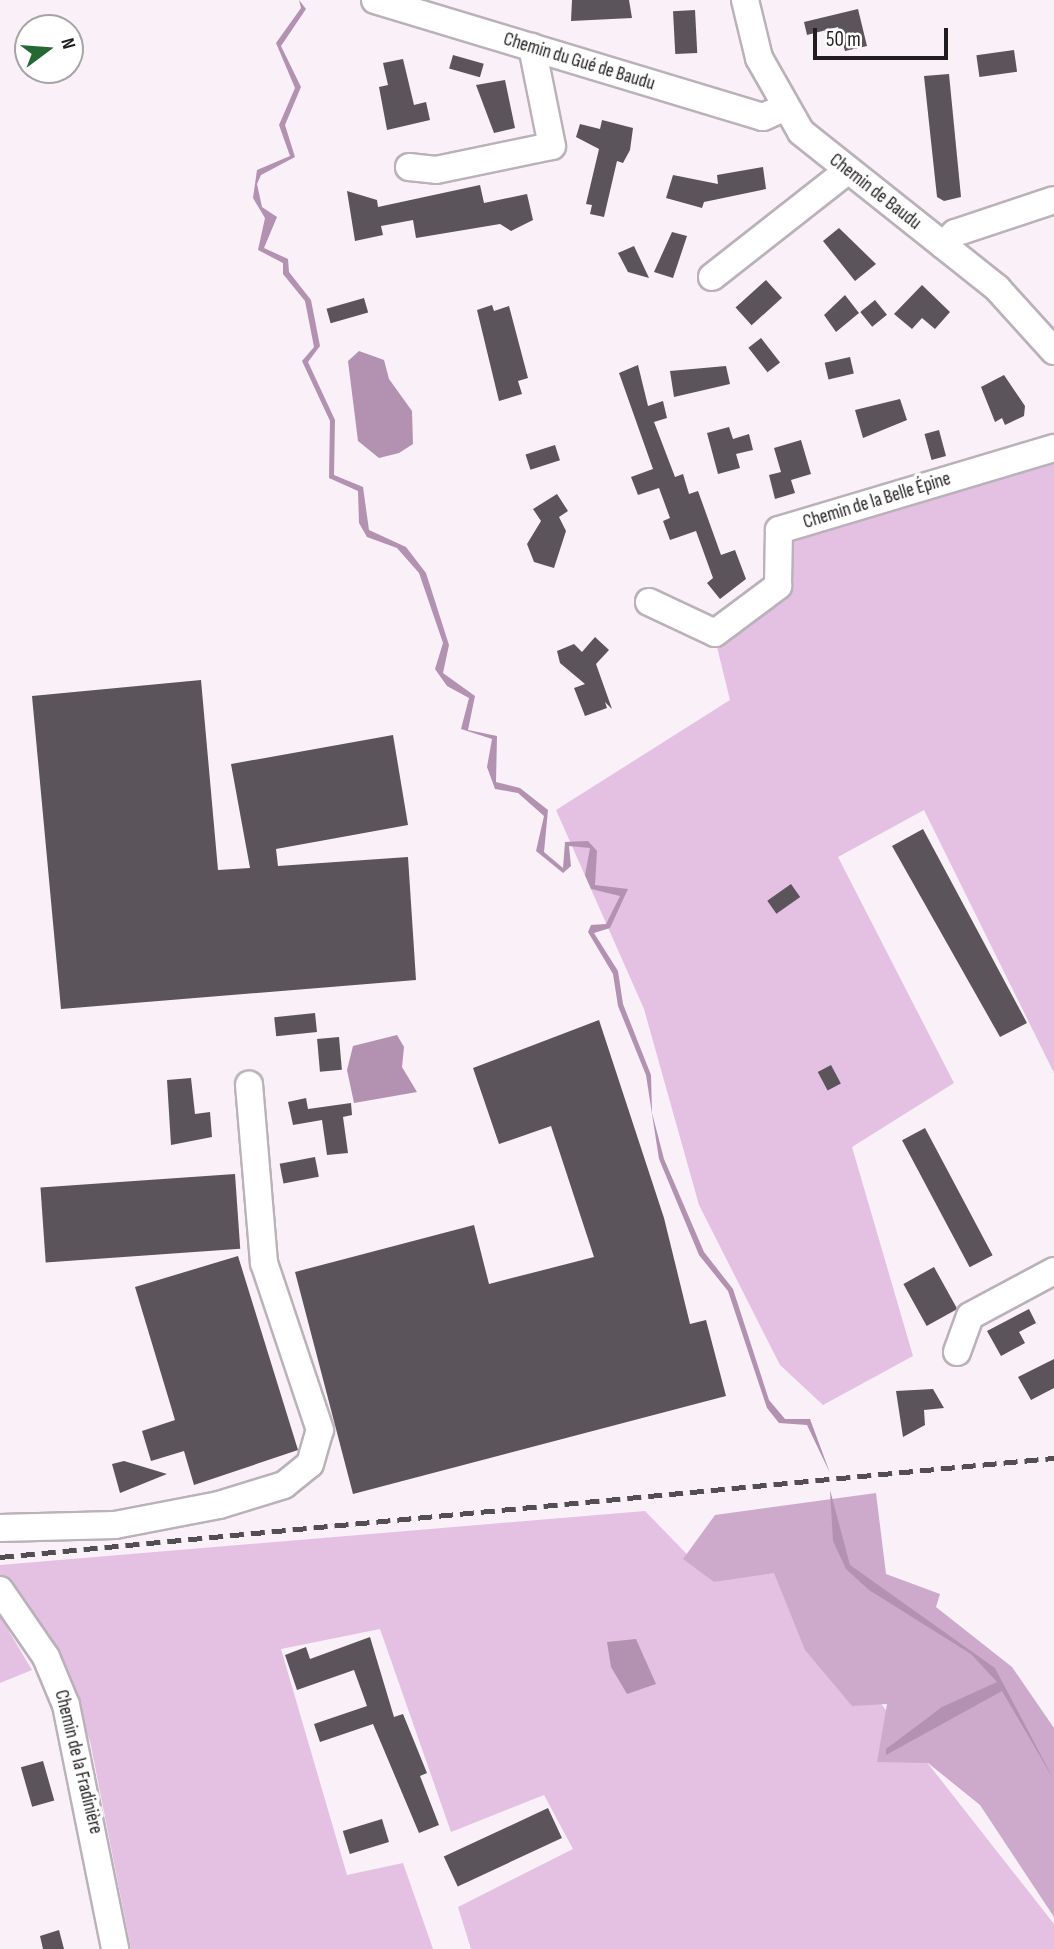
<!DOCTYPE html>
<meta charset="utf-8">
<style>
body{margin:0}
#map{position:relative;width:1054px;height:1949px;overflow:hidden;background:#f9f0f8;font-family:"Sofia Sans Condensed",sans-serif}
div>[style]{position:absolute}
[style*='--x']{left:calc(var(--x)*1px);top:calc(var(--y)*1px);width:calc(var(--w)*1px);rotate:calc(var(--a)*1deg)}
.green>*{inset:0;background:#e4c1e2}
.forest>*{inset:0;background:#cdaacb}
.water>*{inset:0;background:#b291b1}
.building>*{inset:0;background:#5b545b;transform-origin:0 0}
.roads{filter:drop-shadow(2px 0 #bab1b9) drop-shadow(-2px 0 #bab1b9) drop-shadow(0 2px #bab1b9) drop-shadow(0 -2px #bab1b9)}
.minor>*{height:26px;margin:-13px;padding:0 13px;transform-origin:13px;border-radius:13px;background:#fff}
.rail>*{height:5px;margin-top:-2.5px;transform-origin:0;background:repeating-linear-gradient(90deg,#524e51 0 14px,transparent 0 21px)}
span{translate:-50% -50%;white-space:nowrap;text-align:center;line-height:1.15;-webkit-text-stroke:7px #fff;paint-order:stroke}
.street-label{font-size:19px;color:#201d1f}
.north{position:absolute;left:14px;top:14px;width:70px;height:70px;box-sizing:border-box;background:#fff;border:2px solid #a6a5a5;border-radius:50%;rotate:74deg;font-size:19px;font-weight:700;line-height:28px;text-align:center;color:#201d1f}
.north::after{content:'';display:block;margin:auto;width:24px;height:32px;background:#246832;clip-path:polygon(50% 0,100% 100%,50% 72%,0 100%)}
.scale{position:absolute;left:813px;top:28px;width:135px;height:32px;box-sizing:border-box;border:4px solid #201d1f;border-top:0;padding-left:9px;font-size:21px;line-height:24px;white-space:nowrap;color:#201d1f;-webkit-text-stroke:5px #fff;paint-order:stroke}
</style>
<div id="map">
<div class="green">
<div style="clip-path:polygon(1054px 459px,1054px 1073px,924px 810px,838px 857px,954px 1083px,852px 1147px,913px 1356px,823px 1405px,780px 1365px,699px 1205px,644px 1009px,556px 810px,730px 700px,716px 643px,790px 590px,790px 537px)"></div>
<div style="clip-path:polygon(645px 1511px,714px 1582px,776px 1570px,1054px 1924px,1054px 1949px,471px 1949px,458px 1907px,573px 1849px,544px 1795px,451px 1832px,380px 1629px,281px 1649px,347px 1875px,403px 1863px,433px 1949px,131px 1949px,90px 1741px,58px 1663px,0 1580px,0 1565px)"></div>
<div style="clip-path:polygon(0 1616px,32px 1670px,0 1683px)"></div>
</div>
<div class="forest">
<div style="clip-path:polygon(876px 1493px,886px 1574px,940px 1594px,936px 1607px,1012px 1667px,1054px 1728px,1054px 1917px,980px 1805px,928px 1763px,877px 1762px,887px 1704px,852px 1706px,805px 1650px,774px 1573px,714px 1582px,683px 1559px,715px 1515px)"></div>
</div>
<div class="water">
<div style="clip-path:polygon(299px 0,306px 9px,281px 46px,301px 87px,285px 125px,295px 157px,261px 175px,257px 184px,262px 207px,277px 217px,264px 248px,288px 259px,289px 272px,311px 300px,320px 346px,308px 362px,335px 420px,334px 475px,363px 487px,369px 530px,406px 547px,426px 573px,449px 645px,443px 673px,475px 696px,468px 730px,497px 736px,496px 782px,520px 788px,548px 810px,544px 852px,563px 868px,565px 842px,588px 841px,597px 851px,595px 885px,628px 889px,610px 928px,594px 933px,618px 971px,623px 1004px,651px 1075px,652px 1113px,664px 1159px,704px 1252px,733px 1289px,769px 1400px,785px 1419px,810px 1419px,830px 1473px,807px 1425px,779px 1423px,767px 1408px,728px 1291px,699px 1255px,659px 1159px,646px 1075px,618px 1006px,613px 974px,588px 932px,591px 925px,606px 924px,620px 896px,591px 889px,585px 875px,590px 848px,569px 846px,571px 866px,563px 873px,536px 851px,544px 816px,518px 793px,495px 789px,487px 767px,492px 739px,461px 729px,469px 698px,447px 686px,435px 669px,443px 643px,419px 573px,397px 548px,367px 537px,359px 523px,358px 491px,329px 478px,330px 421px,302px 361px,314px 347px,305px 301px,283px 274px,283px 263px,258px 250px,265px 218px,253px 198px,257px 170px,290px 156px,279px 125px,295px 88px,276px 43px,301px 8px)"></div>
<div style="clip-path:polygon(359px 351px,384px 360px,389px 379px,412px 411px,413px 444px,399px 453px,379px 458px,358px 441px,348px 361px)"></div>
<div style="clip-path:polygon(397px 1035px,404px 1047px,402px 1067px,417px 1092px,354px 1103px,347px 1070px,353px 1046px)"></div>
<div style="clip-path:polygon(830px 1490px,850px 1565px,995px 1668px,1054px 1780px,1002px 1691px,886px 1755px,886px 1749px,942px 1707px,997px 1682px,971px 1654px,869px 1590px,846px 1569px,833px 1541px)"></div>
<div style="clip-path:polygon(636px 1639px,656px 1684px,627px 1694px,611px 1667px,607px 1642px)"></div>
</div>
<div class="building">
<div style="clip-path:polygon(572px 0,629px 0,632px 18px,571px 21px)"></div>
<div style="clip-path:polygon(858px 9px,867px 46px,845px 51px,838px 27px,807px 35px,804px 22px)"></div>
<div style="left:695px;top:10px;width:43px;height:22px;rotate:87deg"></div>
<div style="left:1014px;top:50px;width:22px;height:38px;rotate:82deg"></div>
<div style="left:453px;top:55px;width:32px;height:14px;rotate:16deg"></div>
<div style="clip-path:polygon(403px 59px,414px 105px,426px 102px,430px 120px,387px 130px,379px 87px,388px 85px,383px 63px)"></div>
<div style="clip-path:polygon(949px 74px,961px 197px,944px 201px,937px 197px,924px 76px)"></div>
<div style="clip-path:polygon(505px 80px,515px 128px,494px 133px,476px 85px)"></div>
<div style="clip-path:polygon(602px 120px,633px 128px,630px 150px,623px 163px,617px 161px,604px 217px,590px 214px,592px 205px,586px 204px,599px 149px,576px 137px,580px 124px,600px 129px)"></div>
<div style="clip-path:polygon(763px 167px,766px 189px,704px 202px,702px 208px,666px 198px,673px 175px,718px 184px,717px 175px)"></div>
<div style="clip-path:polygon(480px 185px,484px 203px,527px 194px,533px 220px,511px 231px,500px 224px,416px 238px,413px 220px,381px 226px,383px 235px,355px 241px,347px 191px,377px 200px,378px 207px)"></div>
<div style="clip-path:polygon(839px 228px,876px 264px,855px 281px,823px 241px)"></div>
<div style="clip-path:polygon(672px 232px,687px 236px,673px 278px,654px 272px)"></div>
<div style="clip-path:polygon(634px 246px,649px 278px,628px 272px,618px 253px)"></div>
<div style="left:766px;top:280px;width:24px;height:41px;rotate:48deg"></div>
<div style="clip-path:polygon(922px 285px,950px 312px,935px 329px,922px 318px,912px 329px,894px 314px)"></div>
<div style="clip-path:polygon(845px 295px,859px 313px,836px 332px,824px 315px)"></div>
<div style="left:364px;top:298px;width:15px;height:39px;rotate:74deg"></div>
<div style="left:875px;top:300px;width:19px;height:19px;rotate:51deg"></div>
<div style="clip-path:polygon(492px 305px,494px 311px,509px 306px,528px 378px,518px 381px,522px 394px,499px 401px,477px 310px)"></div>
<div style="left:761px;top:338px;width:31px;height:16px;rotate:52deg"></div>
<div style="left:850px;top:357px;width:17px;height:26px;rotate:77deg"></div>
<div style="clip-path:polygon(638px 365px,648px 406px,663px 401px,667px 418px,654px 422px,675px 477px,683px 474px,689px 494px,698px 491px,721px 555px,735px 550px,746px 579px,720px 599px,707px 583px,713px 578px,696px 531px,670px 540px,663px 521px,670px 518px,659px 488px,638px 495px,631px 477px,653px 469px,619px 373px)"></div>
<div style="clip-path:polygon(726px 366px,730px 384px,674px 397px,670px 371px)"></div>
<div style="clip-path:polygon(1004px 375px,1025px 406px,1024px 416px,1005px 425px,1002px 418px,995px 422px,981px 387px)"></div>
<div style="clip-path:polygon(900px 399px,907px 420px,863px 438px,855px 410px)"></div>
<div style="clip-path:polygon(729px 427px,733px 439px,749px 434px,753px 450px,736px 454px,740px 468px,718px 474px,707px 433px)"></div>
<div style="left:939px;top:430px;width:27px;height:15px;rotate:75deg"></div>
<div style="clip-path:polygon(801px 440px,811px 474px,791px 480px,795px 493px,775px 499px,769px 475px,781px 472px,774px 448px)"></div>
<div style="left:555px;top:445px;width:16px;height:31px;rotate:72deg"></div>
<div style="clip-path:polygon(557px 494px,568px 511px,559px 517px,566px 531px,554px 568px,534px 562px,527px 544px,541px 521px,533px 509px)"></div>
<div style="clip-path:polygon(595px 637px,609px 650px,596px 664px,612px 709px,605px 702px,607px 708px,585px 716px,574px 688px,585px 684px,560px 663px,557px 651px,574px 644px,582px 652px)"></div>
<div style="clip-path:polygon(201px 680px,218px 870px,250px 868px,231px 764px,393px 735px,408px 825px,276px 849px,278px 866px,408px 857px,416px 980px,61px 1009px,32px 696px)"></div>
<div style="clip-path:polygon(923px 829px,1027px 1023px,1000px 1037px,892px 846px)"></div>
<div style="left:791px;top:884px;width:16px;height:29px;rotate:55deg"></div>
<div style="left:315px;top:1013px;width:19px;height:41px;rotate:84deg"></div>
<div style="clip-path:polygon(599px 1020px,664px 1218px,690px 1324px,706px 1320px,726px 1396px,353px 1494px,295px 1272px,474px 1225px,489px 1284px,594px 1257px,551px 1126px,499px 1144px,473px 1068px)"></div>
<div style="left:339px;top:1037px;width:33px;height:22px;rotate:85deg"></div>
<div style="left:831px;top:1065px;width:21px;height:15px;rotate:62deg"></div>
<div style="clip-path:polygon(191px 1078px,195px 1114px,210px 1112px,212px 1137px,171px 1145px,167px 1080px)"></div>
<div style="clip-path:polygon(306px 1098px,308px 1109px,351px 1103px,352px 1115px,343px 1117px,348px 1153px,327px 1155px,322px 1120px,293px 1125px,288px 1102px)"></div>
<div style="left:925px;top:1128px;width:144px;height:26px;rotate:62deg"></div>
<div style="left:315px;top:1157px;width:20px;height:36px;rotate:79deg"></div>
<div style="left:235px;top:1174px;width:75px;height:195px;rotate:86deg"></div>
<div style="clip-path:polygon(238px 1256px,298px 1450px,194px 1485px,184px 1451px,151px 1461px,142px 1431px,175px 1420px,135px 1287px)"></div>
<div style="left:934px;top:1267px;width:48px;height:35px;rotate:61deg"></div>
<div style="clip-path:polygon(1029px 1309px,1036px 1323px,1019px 1332px,1025px 1343px,1001px 1356px,987px 1331px)"></div>
<div style="clip-path:polygon(1054px 1359px,1054px 1388px,1031px 1400px,1018px 1377px)"></div>
<div style="clip-path:polygon(933px 1389px,944px 1408px,924px 1410px,925px 1425px,903px 1437px,896px 1391px)"></div>
<div style="clip-path:polygon(124px 1461px,167px 1474px,120px 1493px,112px 1464px)"></div>
<div style="clip-path:polygon(370px 1637px,394px 1717px,403px 1714px,427px 1773px,420px 1776px,439px 1825px,419px 1833px,373px 1724px,320px 1742px,314px 1724px,367px 1706px,354px 1670px,297px 1690px,285px 1655px,306px 1647px,310px 1659px)"></div>
<div style="left:43px;top:1761px;width:41px;height:23px;rotate:74deg"></div>
<div style="left:548px;top:1808px;width:33px;height:115px;rotate:65deg"></div>
<div style="left:382px;top:1819px;width:24px;height:41px;rotate:73deg"></div>
<div style="clip-path:polygon(59px 1930px,64px 1949px,43px 1949px,40px 1936px)"></div>
</div>
<div class="roads">
<div class="minor">
<div style="--x:375;--y:0;--w:405;--a:16.8"></div>
<div style="--x:763;--y:117;--w:22;--a:-24"></div>
<div style="--x:745;--y:0;--w:60;--a:76.4"></div>
<div style="--x:759;--y:58;--w:85;--a:60.4"></div>
<div style="--x:801;--y:132;--w:251;--a:38.5"></div>
<div style="--x:997;--y:288;--w:85;--a:47.9"></div>
<div style="--x:409;--y:167;--w:27;--a:6"></div>
<div style="--x:436;--y:170;--w:118;--a:-11.7"></div>
<div style="--x:552;--y:146;--w:101;--a:-101.4"></div>
<div style="--x:943;--y:245;--w:17;--a:-45"></div>
<div style="--x:955;--y:233;--w:104;--a:-18.4"></div>
<div style="--x:712;--y:277;--w:170;--a:-38.1"></div>
<div style="--x:649;--y:602;--w:73;--a:25.2"></div>
<div style="--x:715;--y:633;--w:79;--a:-36.7"></div>
<div style="--x:778;--y:586;--w:56;--a:-89"></div>
<div style="--x:779;--y:530;--w:287;--a:-16.6"></div>
<div style="--x:957;--y:1352;--w:38;--a:-70"></div>
<div style="--x:970;--y:1316;--w:95;--a:-28.2"></div>
<div style="--x:0;--y:1528;--w:115;--a:-1.5"></div>
<div style="--x:115;--y:1525;--w:106;--a:-10.9"></div>
<div style="--x:219;--y:1505;--w:68;--a:-17.1"></div>
<div style="--x:284;--y:1485;--w:33;--a:-39"></div>
<div style="--x:310;--y:1464;--w:35;--a:-74"></div>
<div style="--x:320;--y:1430;--w:176;--a:-108.5"></div>
<div style="--x:264;--y:1263;--w:179;--a:-94.8"></div>
<div style="--x:0;--y:1590;--w:81;--a:55.5"></div>
<div style="--x:46;--y:1657;--w:52;--a:67.4"></div>
<div style="--x:66;--y:1705;--w:249;--a:78.6"></div>
</div>
</div>
<div class="rail">
<div style="--x:0;--y:1557;--w:1059;--a:-5.37"></div>
</div>
<div class="street-label">
<span style="left:579px;top:62px;rotate:17deg">Chemin du Gué de Baudu</span>
<span style="left:875px;top:192px;rotate:38deg">Chemin de Baudu</span>
<span style="left:877px;top:501px;rotate:-17deg">Chemin de la Belle Épine</span>
<span style="left:78px;top:1762px;rotate:76deg">Chemin de la Fradinière</span>
</div>
<div class="north">N</div>
<div class="scale">50 m</div>
</div>
